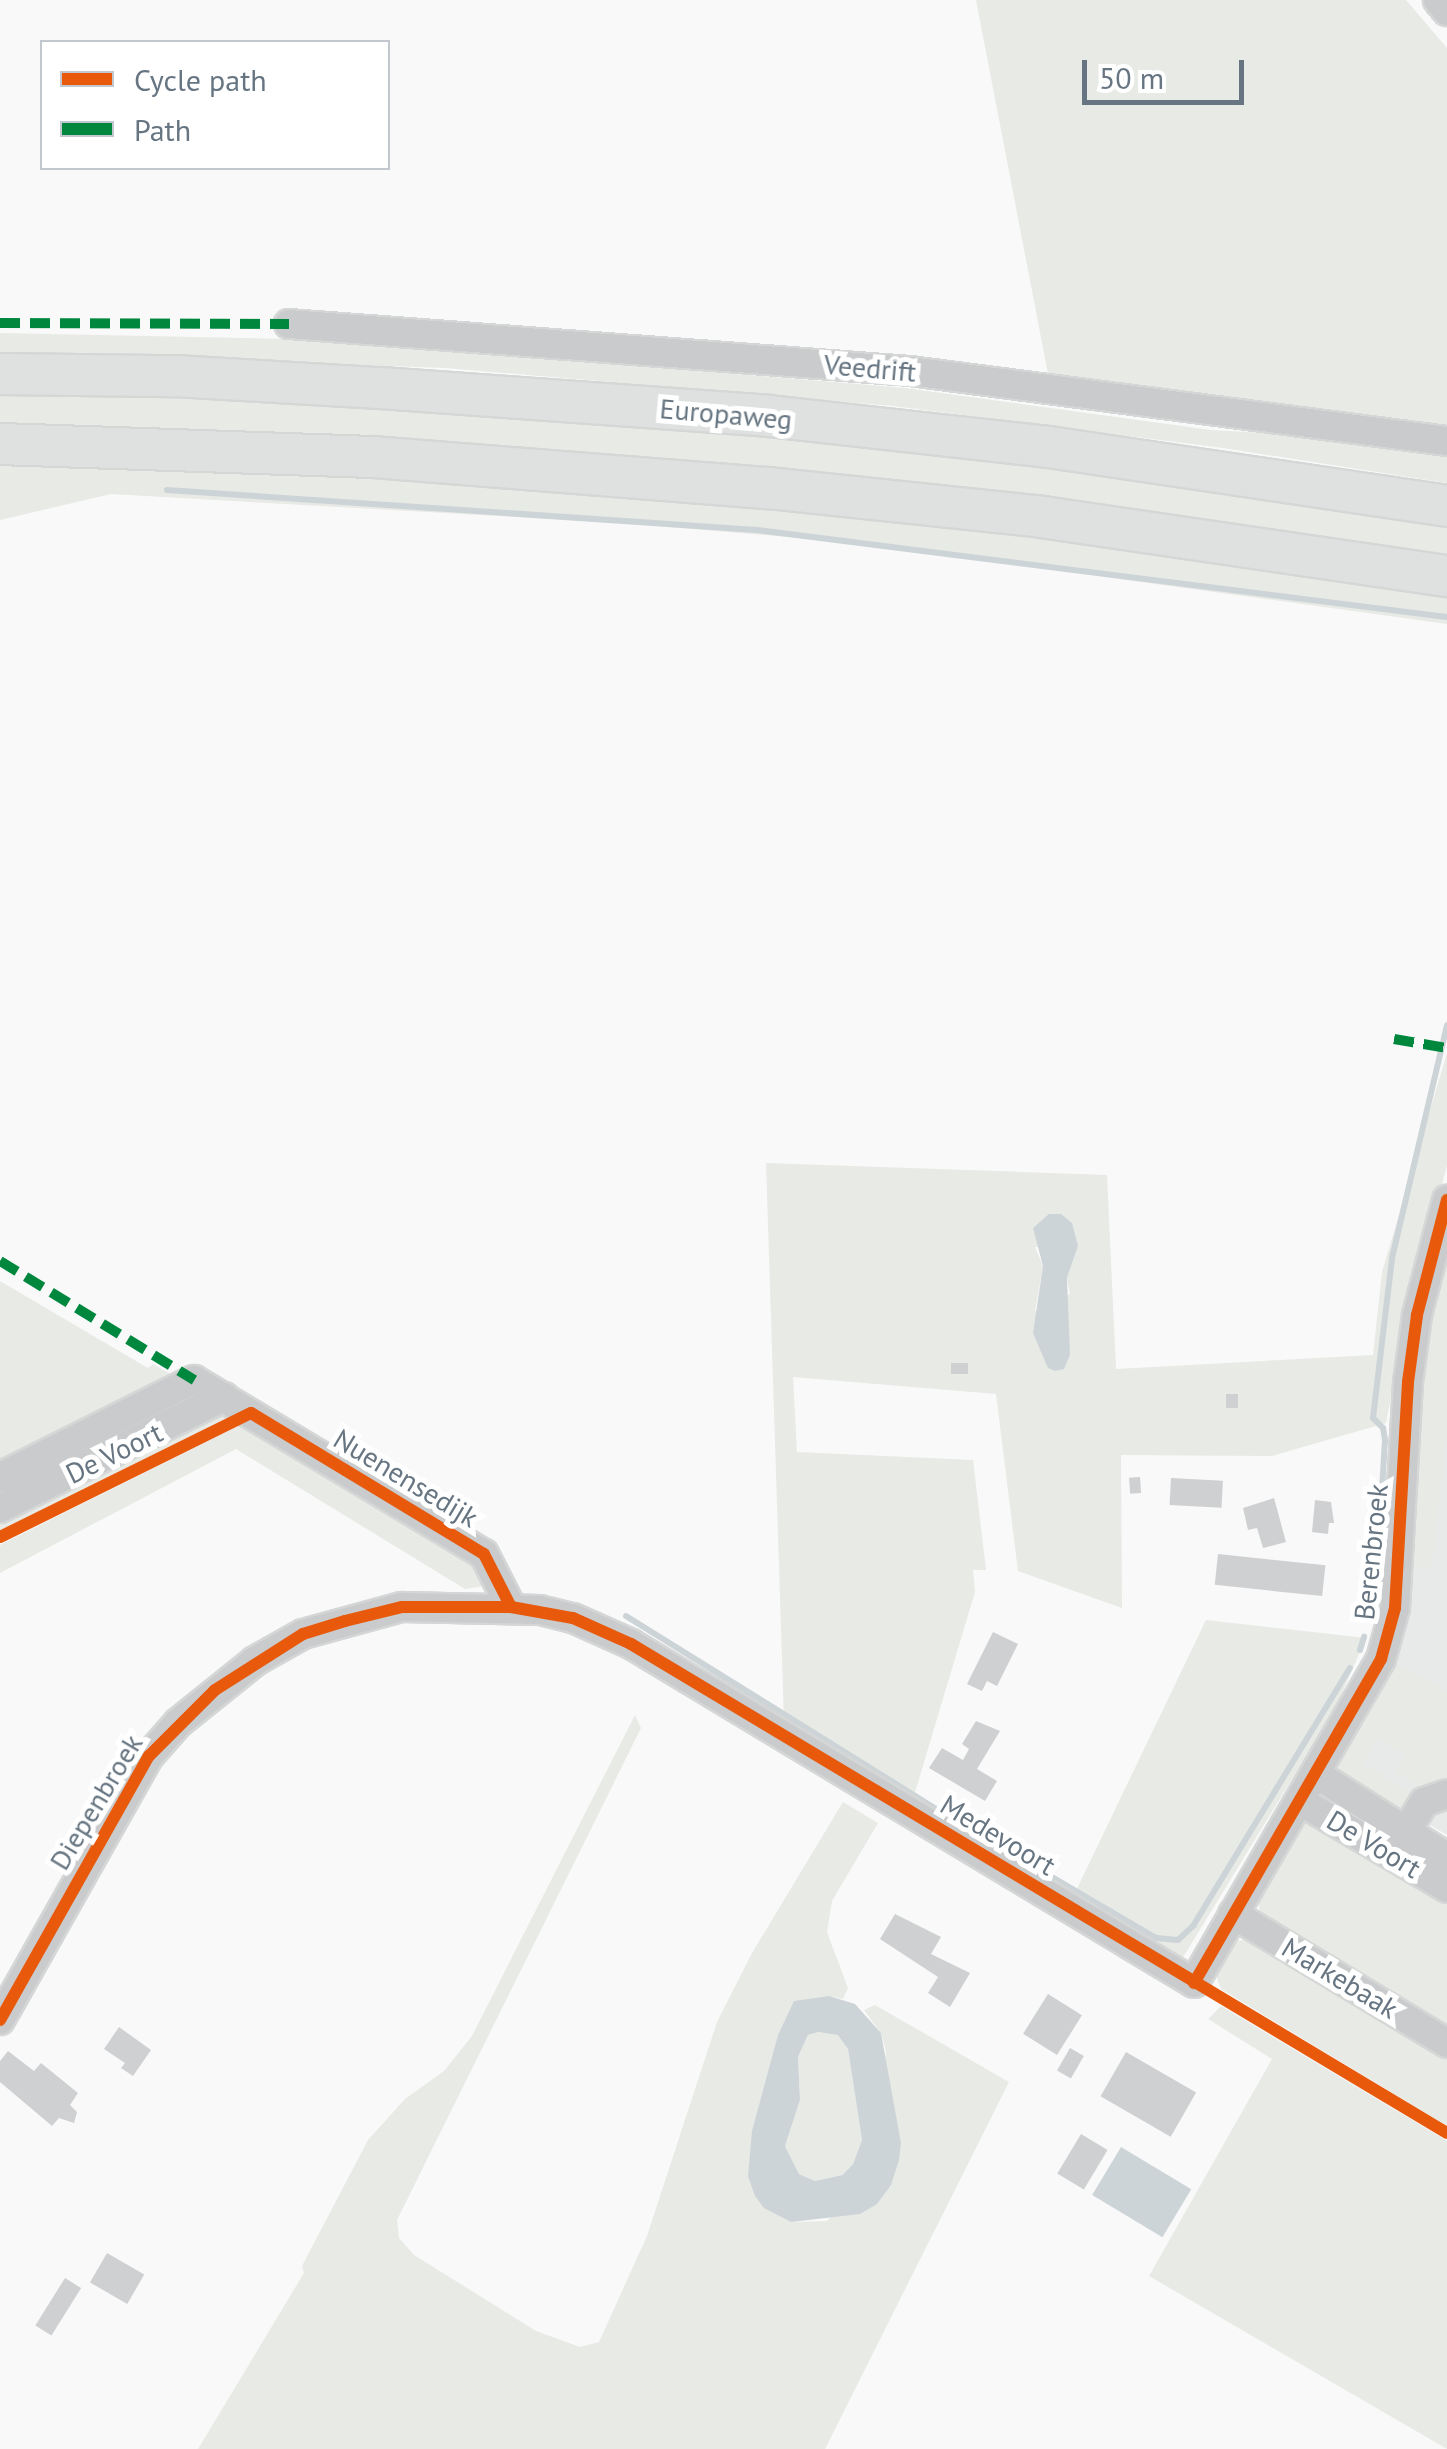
<!DOCTYPE html>
<style>
body{margin:0}
#map{position:relative;width:1447px;height:2449px;overflow:hidden;background:#f9f9f9;font-family:"PT Sans",sans-serif}
div>[style]{position:absolute}
[style*='--x']{left:calc(var(--x)*1px);top:calc(var(--y)*1px);width:calc(var(--w)*1px);rotate:calc(var(--a)*1deg)}
.built>*{inset:0;background:#e8e9e9}
.green>*{inset:0;background:#e8eae6}
.water>*{inset:0;background:#cdd4d7;transform-origin:0 0}
.stream>*{height:6px;margin:-3px;padding:0 3px;transform-origin:3px;border-radius:3px;background:#cdd4d7}
.building>*{inset:0;background:#ced0d1;transform-origin:0 0}
.roads{filter:drop-shadow(2px 0 #d5d6d6) drop-shadow(-2px 0 #d5d6d6) drop-shadow(0 2px #d5d6d6) drop-shadow(0 -2px #d5d6d6)}
.minor>*{height:28px;margin:-14px;padding:0 14px;transform-origin:14px;border-radius:14px;background:#cacbcc}
.highway>*{height:40px;margin:-20px;padding:0 20px;transform-origin:20px;border-radius:20px;background:#dfe0e0}
.quiet>*{height:10px;margin-top:-5px;transform-origin:0;background:repeating-linear-gradient(90deg,#00873e 0 20px,transparent 0 30px)}
.cycleway>*{height:12px;margin:-6px;padding:0 6px;transform-origin:6px;border-radius:6px;background:#e8590c}
span{translate:-50% -50%;white-space:nowrap;text-align:center;line-height:1.15;-webkit-text-stroke:10px #fff;paint-order:stroke}
.street-label{font-size:28px;color:#667581}
.legend{position:absolute;left:40px;top:40px;width:350px;height:130px;box-sizing:border-box;background:#fff;border:2px solid #c2c8cd;margin:0;padding:12px 18px;list-style:none;font-size:30px;color:#667581}
.legend li{display:flex;align-items:center;gap:20px;height:50px}
.legend b{width:50px;border:2px solid #c2c8cd}
.scale{position:absolute;left:1082px;top:60px;width:162px;height:45px;box-sizing:border-box;border:5px solid #667581;border-top:0;padding-left:12px;font-size:30px;line-height:35px;white-space:nowrap;color:#667581;-webkit-text-stroke:8px #fff;paint-order:stroke}
</style>
<div id="map">
<div class="built">
<div style="clip-path:polygon(1447px 1314px,1447px 1835px,1342px 1774px,1338px 1756px,1388px 1670px,1408px 1612px)"></div>
</div>
<div class="green">
<div style="clip-path:polygon(976px 0,1406px 0,1447px 48px,1447px 436px,1049px 379px)"></div>
<div style="clip-path:polygon(0 333px,334px 340px,905px 388px,1211px 430px,1376px 439px,1447px 452px,1447px 483px,1223px 448px,893px 406px,445px 368px,0 352px)"></div>
<div style="clip-path:polygon(0 386px,89px 388px,777px 429px,1447px 517px,1447px 563px,0 430px)"></div>
<div style="clip-path:polygon(0 464px,361px 476px,824px 502px,1447px 586px,1447px 624px,859px 543px,621px 523px,111px 494px,0 520px)"></div>
<div style="clip-path:polygon(evenodd,1447px 1053px,1447px 1166px,1407px 1310px,1386px 1423px,1272px 1456px,1121px 1455px,1122px 1608px,1018px 1571px,996px 1394px,793px 1377px,797px 1452px,973px 1460px,986px 1570px,973px 1570px,975px 1592px,913px 1799px,784px 1721px,766px 1163px,1107px 1175px,1116px 1369px,1373px 1355px,1382px 1272px,1447px 1053px,1078px 1246px,1067px 1278px,1070px 1294px,1035px 1311px,1043px 1266px,1035px 1247px,1078px 1246px)"></div>
<div style="clip-path:polygon(1447px 1256px,1447px 1431px,1432px 1567px,1409px 1567px,1418px 1384px)"></div>
<div style="clip-path:polygon(0 1281px,148px 1368px,153px 1364px,183px 1381px,110px 1417px,0 1461px)"></div>
<div style="clip-path:polygon(227px 1411px,226px 1419px,0 1532px,0 1524px,80px 1485px,127px 1450px)"></div>
<div style="clip-path:polygon(248px 1421px,480px 1569px,484px 1586px,465px 1589px,236px 1449px,0 1573px,0 1545px)"></div>
<div style="clip-path:polygon(1206px 1620px,1366px 1638px,1336px 1707px,1182px 1959px,1074px 1895px)"></div>
<div style="clip-path:polygon(1402px 1666px,1447px 1692px,1447px 1780px,1421px 1787px,1395px 1771px,1405px 1755px,1377px 1739px,1363px 1764px,1414px 1794px,1397px 1810px,1339px 1775px,1338px 1764px,1390px 1668px)"></div>
<div style="clip-path:polygon(635px 1715px,641px 1728px,397px 2220px,399px 2238px,414px 2255px,536px 2331px,580px 2347px,599px 2342px,647px 2236px,717px 2022px,752px 1953px,843px 1802px,878px 1823px,832px 1901px,827px 1932px,848px 1988px,843px 1999px,829px 1996px,778px 2035px,765px 2090px,791px 2222px,827px 2221px,901px 2143px,885px 2074px,886px 2051px,881px 2033px,864px 2010px,875px 2005px,1009px 2082px,825px 2449px,198px 2449px,304px 2273px,302px 2266px,368px 2140px,405px 2099px,444px 2071px,472px 2036px)"></div>
<div style="clip-path:polygon(1314px 1821px,1447px 1894px,1447px 2032px,1261px 1916px,1255px 1890px,1295px 1828px)"></div>
<div style="clip-path:polygon(1253px 1939px,1447px 2056px,1447px 2126px,1221px 1989px,1214px 1970px,1233px 1941px)"></div>
<div style="clip-path:polygon(1221px 2006px,1447px 2141px,1447px 2449px,1149px 2276px,1272px 2059px,1208px 2019px)"></div>
<div style="clip-path:polygon(818px 2032px,839px 2035px,848px 2049px,862px 2140px,853px 2164px,841px 2175px,815px 2181px,799px 2174px,785px 2146px,800px 2100px,798px 2057px,808px 2035px)"></div>
</div>
<div class="water">
<div style="clip-path:polygon(1049px 1214px,1061px 1214px,1072px 1223px,1078px 1246px,1067px 1278px,1070px 1355px,1064px 1369px,1055px 1371px,1048px 1368px,1033px 1333px,1043px 1266px,1033px 1228px)"></div>
<div style="clip-path:polygon(evenodd,829px 1996px,855px 2004px,881px 2033px,901px 2143px,899px 2160px,891px 2185px,877px 2204px,860px 2214px,791px 2222px,764px 2208px,755px 2196px,748px 2176px,752px 2131px,778px 2035px,794px 2001px,829px 1996px,818px 2032px,838px 2035px,848px 2049px,862px 2140px,853px 2164px,842px 2175px,815px 2181px,799px 2174px,785px 2146px,800px 2100px,798px 2057px,808px 2035px,818px 2032px)"></div>
<div style="left:1121px;top:2147px;width:82px;height:56px;rotate:31deg"></div>
</div>
<div class="stream">
<div style="--x:167;--y:490;--w:591;--a:3.88"></div>
<div style="--x:757;--y:530;--w:695;--a:7.19"></div>
<div style="--x:1375;--y:1608;--w:168;--a:-86.6"></div>
<div style="--x:1385;--y:1440;--w:12;--a:-99"></div>
<div style="--x:1383;--y:1428;--w:14;--a:-135"></div>
<div style="--x:1373;--y:1418;--w:161;--a:-83.2"></div>
<div style="--x:1392;--y:1258;--w:239;--a:-76.7"></div>
<div style="--x:626;--y:1616;--w:359;--a:31.9"></div>
<div style="--x:931;--y:1806;--w:261;--a:30.4"></div>
<div style="--x:1156;--y:1938;--w:22;--a:5"></div>
<div style="--x:1178;--y:1940;--w:21;--a:-43"></div>
<div style="--x:1193;--y:1926;--w:302;--a:-58.7"></div>
<div style="--x:1360;--y:1650;--w:14;--a:-73"></div>
</div>
<div class="building">
<div style="left:951px;top:1363px;width:17px;height:11px"></div>
<div style="left:1226px;top:1394px;width:12px;height:14px"></div>
<div style="left:1140px;top:1477px;width:16px;height:11px;rotate:86deg"></div>
<div style="left:1171px;top:1478px;width:52px;height:27px;rotate:3deg"></div>
<div style="clip-path:polygon(1274px 1498px,1286px 1542px,1263px 1548px,1257px 1528px,1248px 1530px,1243px 1508px)"></div>
<div style="clip-path:polygon(1315px 1500px,1331px 1502px,1334px 1523px,1329px 1523px,1328px 1534px,1312px 1532px)"></div>
<div style="left:1218px;top:1554px;width:108px;height:31px;rotate:6deg"></div>
<div style="clip-path:polygon(993px 1632px,1018px 1644px,997px 1686px,987px 1681px,982px 1691px,967px 1684px)"></div>
<div style="clip-path:polygon(976px 1721px,1000px 1731px,977px 1769px,997px 1781px,985px 1801px,929px 1768px,942px 1748px,963px 1760px,969px 1749px,962px 1744px)"></div>
<div style="clip-path:polygon(895px 1914px,941px 1937px,931px 1954px,970px 1973px,950px 2007px,928px 1993px,938px 1977px,880px 1939px)"></div>
<div style="left:1048px;top:1994px;width:40px;height:47px;rotate:32deg"></div>
<div style="clip-path:polygon(119px 2027px,151px 2050px,133px 2076px,121px 2068px,125px 2063px,104px 2049px)"></div>
<div style="left:1070px;top:2048px;width:16px;height:26px;rotate:30deg"></div>
<div style="clip-path:polygon(8px 2051px,34px 2071px,41px 2063px,78px 2093px,70px 2105px,77px 2112px,74px 2123px,59px 2118px,52px 2126px,0 2082px,0 2061px)"></div>
<div style="left:1126px;top:2052px;width:81px;height:51px;rotate:30deg"></div>
<div style="left:1081px;top:2134px;width:31px;height:46px;rotate:31deg"></div>
<div style="left:107px;top:2253px;width:43px;height:34px;rotate:30deg"></div>
<div style="left:65px;top:2278px;width:19px;height:56px;rotate:32deg"></div>
</div>
<div class="roads">
<div class="minor">
<div style="--x:1438;--y:0;--w:14;--a:51"></div>
<div style="--x:289;--y:324;--w:623;--a:4.33"></div>
<div style="--x:910;--y:371;--w:542;--a:7.43"></div>
<div style="--x:0;--y:1477;--w:217;--a:-26.6"></div>
<div style="--x:194;--y:1380;--w:338;--a:31"></div>
<div style="--x:484;--y:1554;--w:59;--a:63"></div>
<div style="--x:0;--y:1508;--w:250;--a:-26.4"></div>
<div style="--x:1316;--y:1774;--w:155;--a:32.4"></div>
<div style="--x:1300;--y:1801;--w:171;--a:30.6"></div>
<div style="--x:1396;--y:1848;--w:54;--a:-58.7"></div>
<div style="--x:1424;--y:1802;--w:24;--a:-19"></div>
<div style="--x:1233;--y:1914;--w:250;--a:31.1"></div>
<div style="--x:0;--y:2020;--w:303;--a:-60.6"></div>
<div style="--x:149;--y:1756;--w:44;--a:-48.7"></div>
<div style="--x:178;--y:1723;--w:99;--a:-38.8"></div>
<div style="--x:255;--y:1661;--w:55;--a:-29.4"></div>
<div style="--x:303;--y:1634;--w:103;--a:-15.3"></div>
<div style="--x:402;--y:1607;--w:138;--a:1.2"></div>
<div style="--x:540;--y:1610;--w:34;--a:14"></div>
<div style="--x:573;--y:1618;--w:64;--a:24.1"></div>
<div style="--x:631;--y:1644;--w:657;--a:31.05"></div>
<div style="--x:1194;--y:1983;--w:374;--a:-60"></div>
<div style="--x:1381;--y:1659;--w:53;--a:-74.6"></div>
<div style="--x:1395;--y:1608;--w:226;--a:-86.7"></div>
<div style="--x:1408;--y:1382;--w:68;--a:-82.3"></div>
<div style="--x:1417;--y:1315;--w:119;--a:-75.4"></div>
</div>
<div class="highway">
<div style="--x:0;--y:374;--w:175;--a:0.7"></div>
<div style="--x:175;--y:376;--w:205;--a:3.4"></div>
<div style="--x:380;--y:388;--w:390;--a:4.1"></div>
<div style="--x:769;--y:416;--w:281;--a:6.3"></div>
<div style="--x:1048;--y:447;--w:403;--a:8.4"></div>
<div style="--x:0;--y:444;--w:372;--a:2"></div>
<div style="--x:372;--y:457;--w:397;--a:4.5"></div>
<div style="--x:768;--y:488;--w:276;--a:6"></div>
<div style="--x:1042;--y:517;--w:409;--a:8.3"></div>
</div>
</div>
<div class="quiet">
<div style="--x:0;--y:323;--w:289;--a:0.2"></div>
<div style="--x:1394;--y:1039;--w:54;--a:9.6"></div>
<div style="--x:0;--y:1261;--w:228;--a:31.5"></div>
</div>
<div class="cycleway">
<div style="--x:0;--y:1537;--w:280;--a:-26.3"></div>
<div style="--x:251;--y:1413;--w:272;--a:31.2"></div>
<div style="--x:484;--y:1554;--w:59;--a:63"></div>
<div style="--x:1194;--y:1983;--w:374;--a:-60"></div>
<div style="--x:1381;--y:1659;--w:53;--a:-74.6"></div>
<div style="--x:1395;--y:1608;--w:226;--a:-86.7"></div>
<div style="--x:1408;--y:1382;--w:68;--a:-82.3"></div>
<div style="--x:1417;--y:1315;--w:119;--a:-75.4"></div>
<div style="--x:0;--y:2020;--w:303;--a:-60.6"></div>
<div style="--x:149;--y:1756;--w:93;--a:-45"></div>
<div style="--x:215;--y:1690;--w:104;--a:-32.5"></div>
<div style="--x:303;--y:1634;--w:44;--a:-17.2"></div>
<div style="--x:345;--y:1621;--w:59;--a:-13.8"></div>
<div style="--x:402;--y:1607;--w:109;--a:0"></div>
<div style="--x:511;--y:1607;--w:63;--a:10.1"></div>
<div style="--x:573;--y:1618;--w:64;--a:24.1"></div>
<div style="--x:631;--y:1644;--w:951;--a:30.93"></div>
</div>
<div class="street-label">
<span style="left:870px;top:368px;rotate:5deg">Veedrift</span>
<span style="left:726px;top:414px;rotate:5deg">Europaweg</span>
<span style="left:114px;top:1453px;rotate:-26deg">De Voort</span>
<span style="left:406px;top:1478px;rotate:31deg">Nuenensedijk</span>
<span style="left:1371px;top:1552px;rotate:-84deg">Berenbroek</span>
<span style="left:96px;top:1802px;rotate:-59deg">Diepenbroek</span>
<span style="left:998px;top:1835px;rotate:31deg">Medevoort</span>
<span style="left:1374px;top:1844px;rotate:31deg">De Voort</span>
<span style="left:1340px;top:1978px;rotate:31deg">Markebaak</span>
</div>
<ul class="legend">
<li><b style="height:12px;background:#e8590c"></b>Cycle path</li>
<li><b style="height:12px;background:#00873e"></b>Path</li>
</ul>
<div class="scale">50 m</div>
</div>
